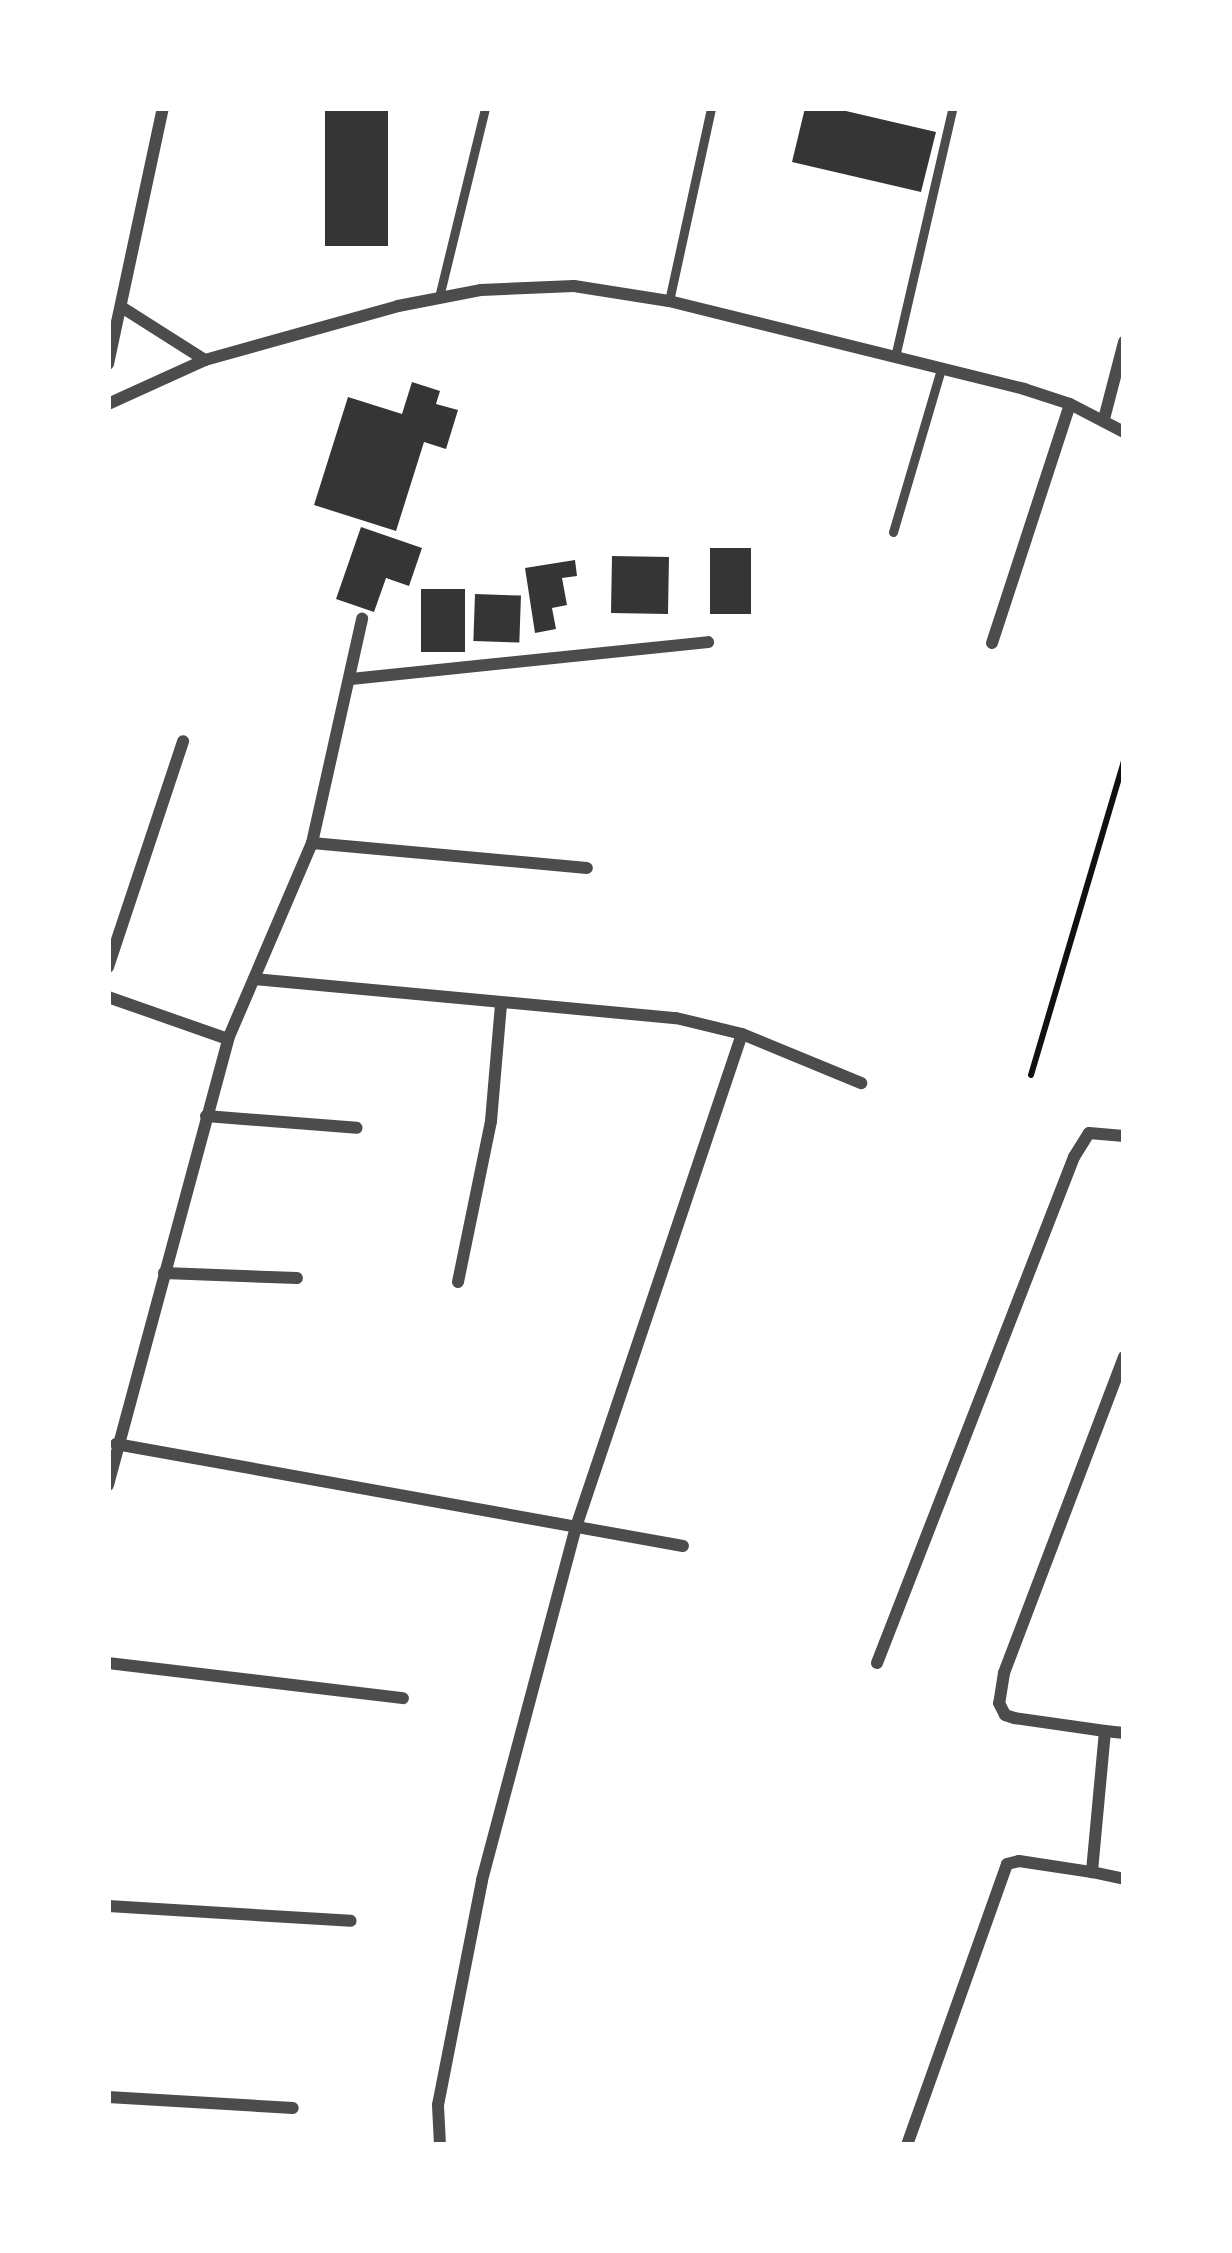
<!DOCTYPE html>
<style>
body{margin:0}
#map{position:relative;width:1232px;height:2253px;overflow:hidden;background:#fff;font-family:Commissioner,sans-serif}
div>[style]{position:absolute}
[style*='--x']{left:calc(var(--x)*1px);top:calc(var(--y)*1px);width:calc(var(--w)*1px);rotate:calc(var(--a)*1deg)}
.building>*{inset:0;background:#353535;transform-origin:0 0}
.path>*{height:6px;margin:-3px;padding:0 3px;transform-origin:3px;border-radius:3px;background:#111}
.service>*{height:9px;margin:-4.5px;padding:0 4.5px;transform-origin:4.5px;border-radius:4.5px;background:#4c4c4c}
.minor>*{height:12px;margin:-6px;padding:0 6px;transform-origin:6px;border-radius:6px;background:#4c4c4c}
span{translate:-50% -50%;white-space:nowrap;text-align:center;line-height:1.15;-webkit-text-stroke:9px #fff;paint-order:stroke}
.frame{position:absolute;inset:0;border:111px solid #fff;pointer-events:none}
</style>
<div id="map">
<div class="building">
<div style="left:325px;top:108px;width:63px;height:138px"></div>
<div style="clip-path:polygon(805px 108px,833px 108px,936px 132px,921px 192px,792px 162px)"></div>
<div style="clip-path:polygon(412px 382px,440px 391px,436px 404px,458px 410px,446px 449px,424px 442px,396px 531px,314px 505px,348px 397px,402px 414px)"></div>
<div style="clip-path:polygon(361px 527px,422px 548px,409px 586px,386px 578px,374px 612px,336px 599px)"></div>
<div style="left:710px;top:548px;width:41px;height:66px"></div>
<div style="left:612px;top:556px;width:57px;height:57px;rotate:1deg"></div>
<div style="clip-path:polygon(575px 560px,577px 576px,562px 578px,567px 605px,552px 608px,556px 629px,535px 633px,525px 568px)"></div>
<div style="left:421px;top:589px;width:44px;height:63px"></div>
<div style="left:475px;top:594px;width:46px;height:47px;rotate:2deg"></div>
</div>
<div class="path">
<div style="--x:1031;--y:1075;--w:327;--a:-73.5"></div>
</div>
<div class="service">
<div style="--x:439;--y:297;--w:195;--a:-76.3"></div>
<div style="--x:669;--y:301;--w:198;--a:-77.7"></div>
<div style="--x:895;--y:357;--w:253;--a:-77"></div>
<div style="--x:893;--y:532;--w:170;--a:-73.6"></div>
</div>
<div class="minor">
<div style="--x:123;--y:308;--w:97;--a:32.4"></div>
<div style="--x:108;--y:364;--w:262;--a:-77.9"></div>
<div style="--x:108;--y:404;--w:107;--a:-24.4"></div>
<div style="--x:205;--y:360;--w:200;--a:-15.6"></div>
<div style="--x:398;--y:306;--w:85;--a:-10.9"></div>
<div style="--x:481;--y:290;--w:93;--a:-2.5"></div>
<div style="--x:574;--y:286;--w:96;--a:9"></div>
<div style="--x:669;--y:301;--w:366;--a:13.9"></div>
<div style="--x:1024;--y:389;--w:48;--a:18.1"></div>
<div style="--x:1070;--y:404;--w:61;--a:27.4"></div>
<div style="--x:1104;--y:419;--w:80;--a:-75.4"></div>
<div style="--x:992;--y:643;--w:251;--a:-71.9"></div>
<div style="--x:351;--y:679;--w:359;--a:-5.9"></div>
<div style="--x:312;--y:843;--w:276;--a:5.2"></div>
<div style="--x:108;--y:967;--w:238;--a:-71.6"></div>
<div style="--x:254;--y:979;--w:424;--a:5.3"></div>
<div style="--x:676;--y:1018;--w:68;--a:13.6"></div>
<div style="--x:742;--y:1034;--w:129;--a:22.4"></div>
<div style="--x:108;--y:997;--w:127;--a:19.3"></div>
<div style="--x:206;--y:1116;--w:151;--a:4.5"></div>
<div style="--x:164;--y:1273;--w:133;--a:2.2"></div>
<div style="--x:458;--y:1282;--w:164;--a:-78.4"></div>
<div style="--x:491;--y:1121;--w:116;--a:-85.1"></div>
<div style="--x:1124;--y:1357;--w:338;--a:110.8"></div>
<div style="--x:1004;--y:1673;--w:30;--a:99"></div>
<div style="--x:999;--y:1703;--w:13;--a:63"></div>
<div style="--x:1005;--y:1715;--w:9;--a:18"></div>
<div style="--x:1014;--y:1718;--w:92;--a:8.1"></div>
<div style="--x:1105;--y:1731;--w:142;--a:95.3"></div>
<div style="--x:1092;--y:1872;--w:33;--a:12"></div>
<div style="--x:116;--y:1444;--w:576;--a:10.2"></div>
<div style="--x:108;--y:1485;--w:462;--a:-74.9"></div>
<div style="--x:228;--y:1039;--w:213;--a:-66.8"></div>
<div style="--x:312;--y:843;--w:230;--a:-77.4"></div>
<div style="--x:108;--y:1663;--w:297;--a:6.8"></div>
<div style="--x:877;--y:1663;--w:543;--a:-68.73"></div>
<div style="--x:1074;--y:1157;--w:28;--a:-58"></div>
<div style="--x:1089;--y:1133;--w:35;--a:5"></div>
<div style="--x:1105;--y:1731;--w:19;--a:6"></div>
<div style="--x:108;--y:1906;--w:243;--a:3.5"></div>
<div style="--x:108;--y:2097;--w:185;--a:3.4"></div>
<div style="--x:440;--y:2145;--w:40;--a:-92.9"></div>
<div style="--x:438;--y:2105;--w:229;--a:-78.9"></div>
<div style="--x:482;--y:1880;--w:365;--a:-75.1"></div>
<div style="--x:576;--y:1527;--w:520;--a:-71.39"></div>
<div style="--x:907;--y:2145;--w:298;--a:-70.4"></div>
<div style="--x:1007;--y:1864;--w:12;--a:-14"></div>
<div style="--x:1019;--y:1861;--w:74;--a:8.6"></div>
</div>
<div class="frame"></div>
</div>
